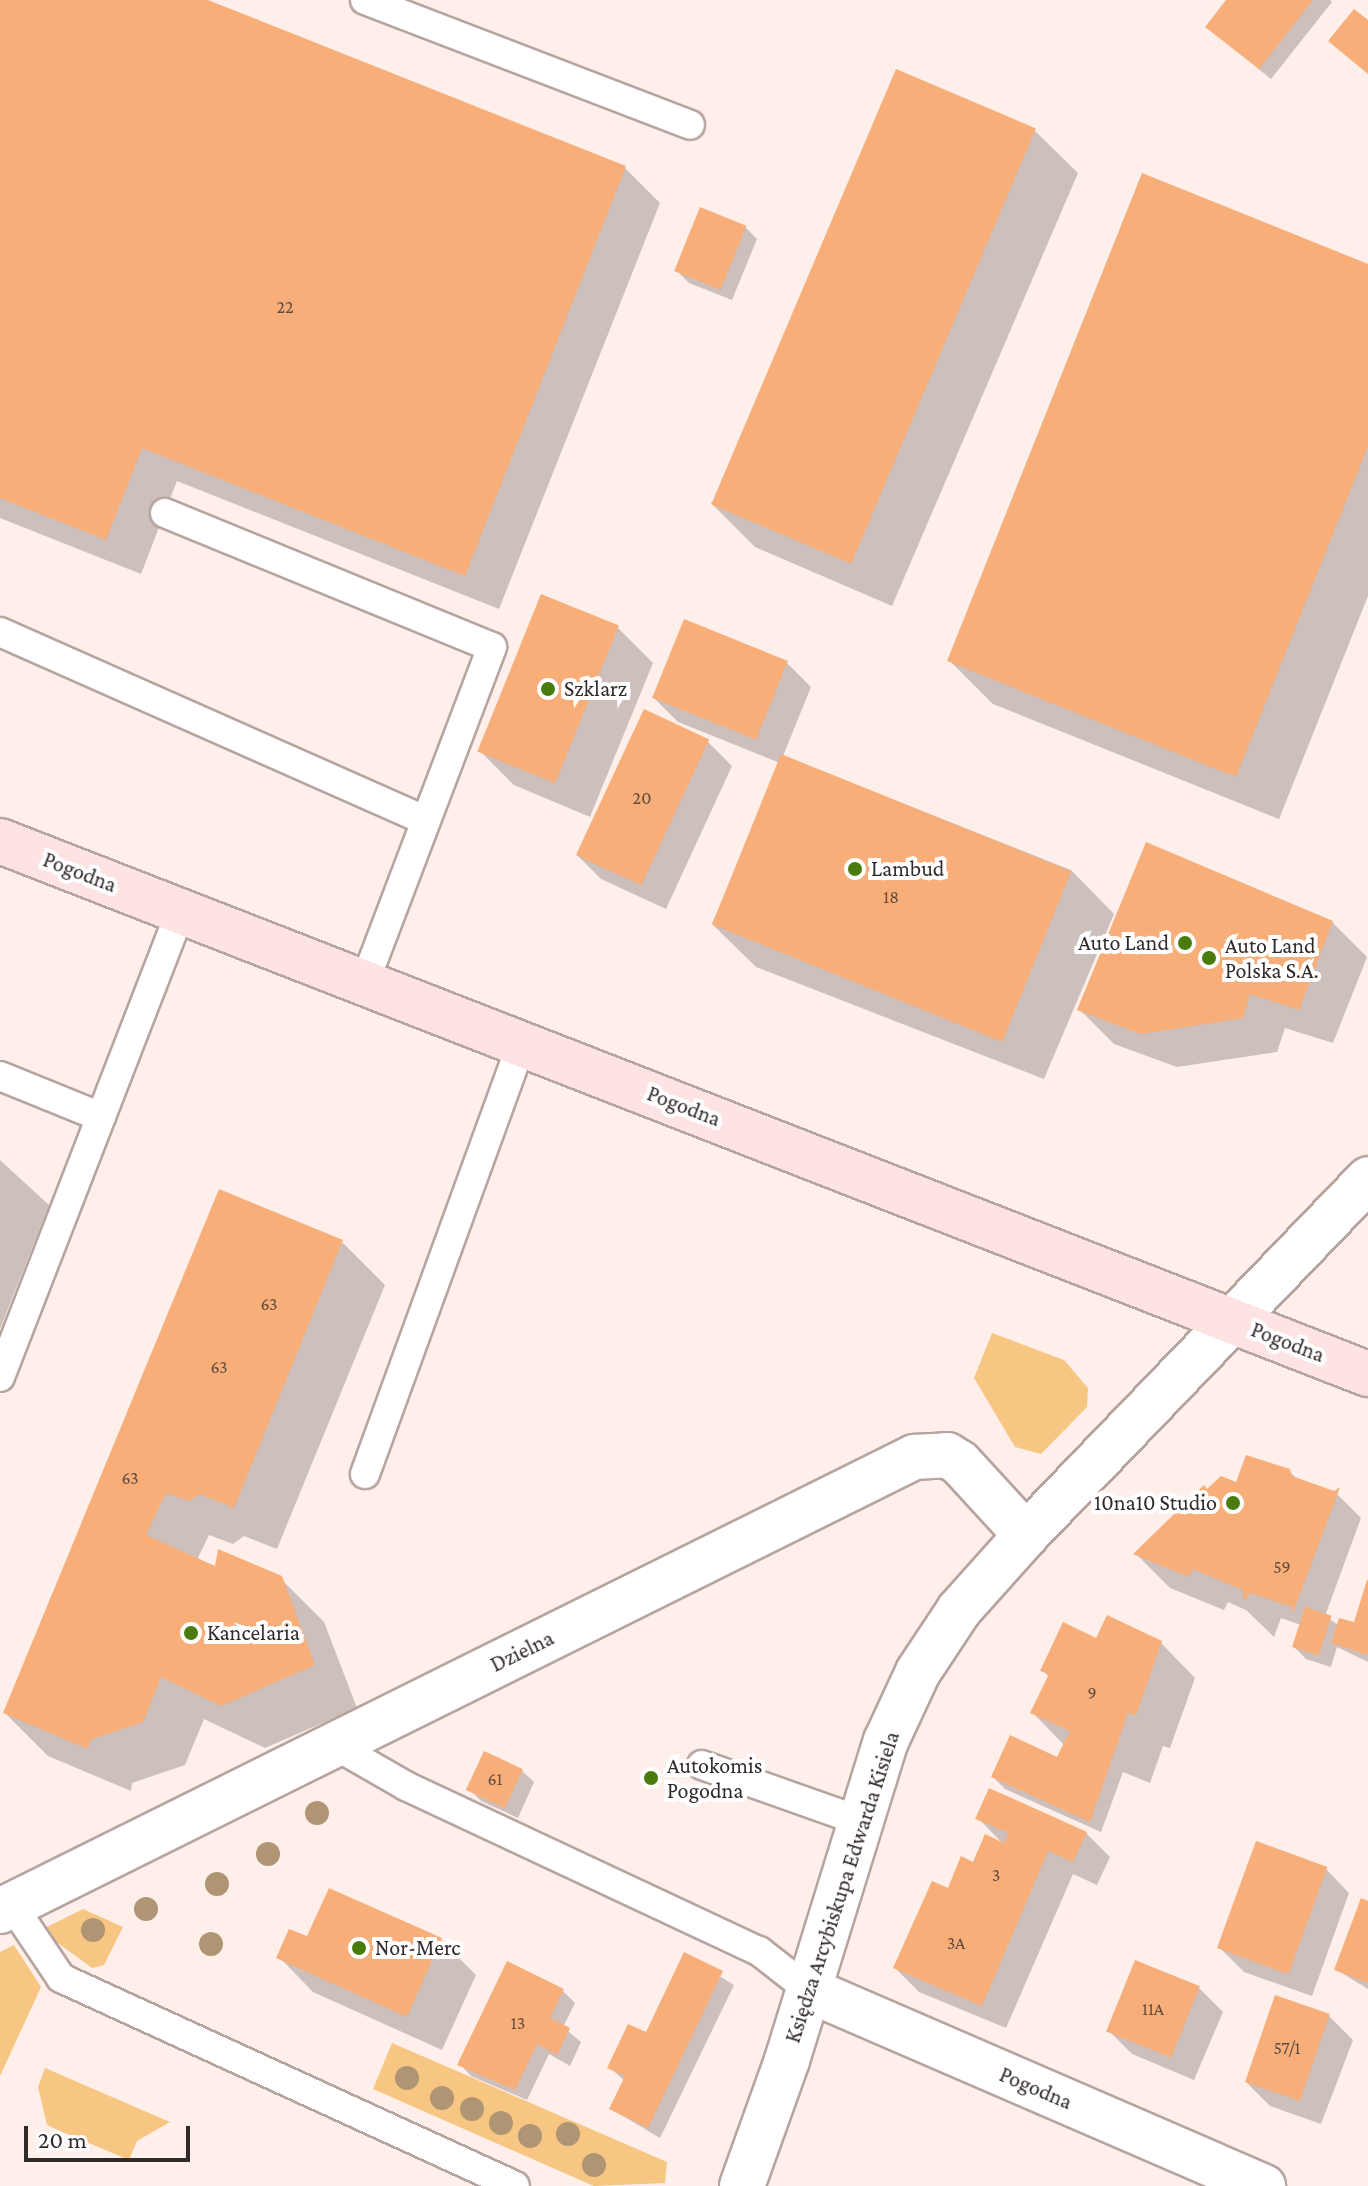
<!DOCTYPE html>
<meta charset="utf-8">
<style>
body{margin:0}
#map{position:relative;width:1368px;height:2186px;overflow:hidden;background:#ffefeb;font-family:"Crimson Pro",serif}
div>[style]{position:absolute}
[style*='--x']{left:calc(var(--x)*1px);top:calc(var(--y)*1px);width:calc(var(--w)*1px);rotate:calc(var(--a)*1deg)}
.green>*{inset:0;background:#f6c682}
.shadow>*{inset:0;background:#0003}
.building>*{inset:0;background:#f7ae79;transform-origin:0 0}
.roads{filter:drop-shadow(2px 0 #b6a49f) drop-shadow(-2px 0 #b6a49f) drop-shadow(0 2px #b6a49f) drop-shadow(0 -2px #b6a49f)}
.lane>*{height:28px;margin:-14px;padding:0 14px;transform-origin:14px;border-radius:14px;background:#fff}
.street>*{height:44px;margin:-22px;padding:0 22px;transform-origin:22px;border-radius:22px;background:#fff}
.secondary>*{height:44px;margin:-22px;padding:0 22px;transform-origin:22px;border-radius:22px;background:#fde3e3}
.trees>*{width:24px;height:24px;margin:-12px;border-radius:50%;background:#af9574}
.dots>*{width:22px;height:22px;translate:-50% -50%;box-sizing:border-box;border:4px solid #fff;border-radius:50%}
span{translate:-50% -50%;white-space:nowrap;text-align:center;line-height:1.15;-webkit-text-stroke:8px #fff;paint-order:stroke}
.number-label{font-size:18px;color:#624b3c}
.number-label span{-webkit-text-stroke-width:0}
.poi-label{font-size:22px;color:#312a28}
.left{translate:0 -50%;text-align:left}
.right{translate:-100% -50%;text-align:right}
.street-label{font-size:22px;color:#312a28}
.scale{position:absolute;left:24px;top:2126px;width:166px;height:36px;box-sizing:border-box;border:4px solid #312a28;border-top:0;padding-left:10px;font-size:24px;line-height:28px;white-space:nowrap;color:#312a28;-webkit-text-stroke:6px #fff;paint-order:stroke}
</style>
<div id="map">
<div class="green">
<div style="clip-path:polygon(992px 1333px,1064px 1360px,1088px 1388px,1087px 1407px,1041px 1454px,1015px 1447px,974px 1378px)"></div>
<div style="clip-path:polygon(83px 1909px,123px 1927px,104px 1965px,92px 1968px,51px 1938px,45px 1928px)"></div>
<div style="clip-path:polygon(14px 1945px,41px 1987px,0 2076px,0 1952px)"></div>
<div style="clip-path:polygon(392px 2043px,667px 2162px,665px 2183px,594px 2186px,373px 2089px)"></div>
<div style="clip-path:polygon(45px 2068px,170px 2122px,137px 2141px,129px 2160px,65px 2133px,47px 2125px,38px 2087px)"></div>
</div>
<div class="shadow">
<div style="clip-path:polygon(0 0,203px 0,625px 168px,660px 203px,499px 609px,177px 481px,141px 574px,0 518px)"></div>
<div style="clip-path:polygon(1229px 0,1330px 0,1332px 2px,1271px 79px,1207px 27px)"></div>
<div style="clip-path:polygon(1034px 130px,1078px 173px,892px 606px,755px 547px,711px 503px)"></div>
<div style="clip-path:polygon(745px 227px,757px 239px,732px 300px,689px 283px,677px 271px)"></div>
<div style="clip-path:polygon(1368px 266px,1368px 596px,1279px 819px,993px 704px,950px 661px)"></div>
<div style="clip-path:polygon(542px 597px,618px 628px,653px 663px,590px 817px,514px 785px,480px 751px)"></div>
<div style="clip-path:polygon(787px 663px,811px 687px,783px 756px,1071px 870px,1114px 914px,1044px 1079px,756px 967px,712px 924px,780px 763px,678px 722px,654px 698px)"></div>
<div style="clip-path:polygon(645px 712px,708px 742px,732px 766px,666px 909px,601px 879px,577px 855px)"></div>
<div style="clip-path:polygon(1332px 922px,1367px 957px,1333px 1043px,1285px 1028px,1277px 1052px,1177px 1067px,1114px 1044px,1079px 1009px)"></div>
<div style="clip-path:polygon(0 1160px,49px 1205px,0 1329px)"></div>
<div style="clip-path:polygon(221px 1192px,342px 1242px,385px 1285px,277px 1549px,244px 1536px,233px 1544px,209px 1535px,197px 1560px,217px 1569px,280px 1578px,324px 1622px,357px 1708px,265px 1748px,204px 1719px,185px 1765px,132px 1783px,131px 1791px,48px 1756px,5px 1713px)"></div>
<div style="clip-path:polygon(1289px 1471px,1299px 1481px,1337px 1494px,1361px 1518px,1325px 1616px,1338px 1625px,1355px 1624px,1368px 1584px,1368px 1662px,1337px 1647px,1331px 1667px,1306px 1659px,1294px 1647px,1301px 1625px,1281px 1618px,1274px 1637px,1246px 1610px,1228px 1602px,1224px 1610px,1170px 1588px,1136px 1554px,1207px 1491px)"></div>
<div style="clip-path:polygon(1098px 1640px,1161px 1643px,1195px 1678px,1170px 1748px,1163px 1746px,1150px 1783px,1123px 1772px,1101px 1832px,1005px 1789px,993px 1777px,1058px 1760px,1065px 1746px,1033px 1713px,1050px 1678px,1042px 1670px)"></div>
<div style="clip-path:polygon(485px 1754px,522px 1771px,534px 1782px,518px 1818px,481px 1801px,469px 1789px)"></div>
<div style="clip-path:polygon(978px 1818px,1086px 1833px,1110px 1857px,1097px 1885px,1073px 1874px,1006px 2028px,919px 1992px,895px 1968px,950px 1890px,1004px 1845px)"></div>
<div style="clip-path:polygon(1325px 1868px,1349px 1893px,1312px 1996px,1244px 1972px,1220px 1948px)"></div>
<div style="clip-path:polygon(1368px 1903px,1368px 1989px,1337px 1970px)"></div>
<div style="clip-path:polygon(441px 1940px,476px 1975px,442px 2050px,313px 1992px,279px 1957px)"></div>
<div style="clip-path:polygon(685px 1955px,734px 1985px,660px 2138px,611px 2109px,625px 2081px,610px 2068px,647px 2035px)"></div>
<div style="clip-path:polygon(1199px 1988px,1223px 2012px,1194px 2080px,1132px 2054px,1108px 2030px)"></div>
<div style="clip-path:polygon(563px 1991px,575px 2003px,563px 2027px,581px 2042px,570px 2066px,549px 2054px,527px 2100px,471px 2076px,460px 2064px)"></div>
<div style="clip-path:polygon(1329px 2016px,1353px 2040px,1321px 2124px,1270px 2106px,1246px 2082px)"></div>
</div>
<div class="building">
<div style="clip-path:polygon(0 0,208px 0,626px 166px,465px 576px,142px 448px,106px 540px,0 498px)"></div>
<div style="clip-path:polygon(1226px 0,1313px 0,1259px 69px,1205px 27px)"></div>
<div style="clip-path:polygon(1354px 9px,1368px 20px,1368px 74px,1328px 41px)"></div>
<div style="left:896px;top:69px;width:152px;height:473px;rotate:23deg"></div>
<div style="clip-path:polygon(1142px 173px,1368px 264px,1368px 446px,1236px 777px,947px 661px)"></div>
<div style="left:700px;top:207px;width:50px;height:69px;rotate:22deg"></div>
<div style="left:541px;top:594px;width:84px;height:170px;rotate:22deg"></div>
<div style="left:684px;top:619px;width:112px;height:85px;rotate:22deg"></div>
<div style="left:644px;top:709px;width:72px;height:161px;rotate:25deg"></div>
<div style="left:781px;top:754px;width:313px;height:184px;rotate:22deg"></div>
<div style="clip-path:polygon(1146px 842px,1333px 921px,1299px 1010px,1250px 994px,1243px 1018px,1141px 1034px,1077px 1010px)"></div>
<div style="clip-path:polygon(219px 1189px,343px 1240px,234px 1508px,200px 1494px,189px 1501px,166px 1493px,146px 1535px,215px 1566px,218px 1549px,282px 1576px,315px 1665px,221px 1706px,161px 1677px,143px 1722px,90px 1740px,88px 1749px,3px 1713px)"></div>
<div style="clip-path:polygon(1246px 1455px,1290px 1469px,1292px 1476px,1334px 1491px,1340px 1487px,1293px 1613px,1292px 1607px,1250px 1593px,1244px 1601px,1243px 1590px,1193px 1569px,1189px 1577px,1133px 1554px,1204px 1485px,1207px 1489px,1221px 1476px,1236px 1482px)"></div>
<div style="clip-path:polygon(1367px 1580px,1368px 1580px,1368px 1655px,1331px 1643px,1339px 1618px,1354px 1622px)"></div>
<div style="left:1305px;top:1607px;width:28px;height:42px;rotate:18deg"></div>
<div style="clip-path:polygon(1107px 1615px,1162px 1641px,1136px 1715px,1128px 1713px,1090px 1822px,991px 1777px,1010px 1735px,1057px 1757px,1070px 1731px,1030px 1713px,1049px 1674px,1040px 1671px,1063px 1622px,1096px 1638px)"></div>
<div style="left:484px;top:1751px;width:43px;height:43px;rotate:25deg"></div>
<div style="clip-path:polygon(989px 1788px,1087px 1832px,1073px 1862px,1048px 1851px,982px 2006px,893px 1968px,932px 1881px,948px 1888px,961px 1856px,973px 1862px,985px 1834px,1004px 1843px,1009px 1833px,975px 1819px)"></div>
<div style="left:1256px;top:1841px;width:76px;height:114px;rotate:20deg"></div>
<div style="clip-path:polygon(329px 1888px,442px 1938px,407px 2017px,276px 1958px,289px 1929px,307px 1936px)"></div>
<div style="clip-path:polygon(1361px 1898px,1368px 1901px,1368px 1983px,1334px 1970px)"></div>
<div style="clip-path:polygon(684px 1952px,723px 1971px,648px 2128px,609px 2109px,625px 2076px,607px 2068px,628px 2024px,646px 2032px)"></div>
<div style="left:1135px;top:1960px;width:70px;height:77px;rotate:22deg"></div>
<div style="clip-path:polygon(507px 1961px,564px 1989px,550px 2018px,570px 2028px,557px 2055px,537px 2044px,515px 2090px,457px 2065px)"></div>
<div style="left:1275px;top:1995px;width:58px;height:92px;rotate:19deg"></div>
</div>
<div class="roads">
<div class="lane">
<div style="--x:365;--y:0;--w:348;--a:21"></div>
<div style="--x:165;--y:513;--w:353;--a:22.3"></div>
<div style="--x:492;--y:647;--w:360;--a:110.8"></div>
<div style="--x:0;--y:632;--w:465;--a:23.9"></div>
<div style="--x:0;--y:1076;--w:109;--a:22.1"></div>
<div style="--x:0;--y:1377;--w:500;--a:-68.8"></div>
<div style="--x:365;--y:1474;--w:459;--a:-70"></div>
<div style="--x:333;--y:1744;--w:84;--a:29.9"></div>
<div style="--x:406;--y:1786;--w:390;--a:25.1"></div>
<div style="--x:759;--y:1951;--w:63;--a:38"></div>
<div style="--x:702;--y:1765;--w:168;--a:19.5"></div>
<div style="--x:12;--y:1905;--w:88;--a:56.1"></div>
<div style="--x:61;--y:1978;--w:499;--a:24.6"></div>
</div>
<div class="street">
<div style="--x:0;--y:1911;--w:1021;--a:-26.41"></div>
<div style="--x:914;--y:1457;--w:33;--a:-3"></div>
<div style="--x:947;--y:1455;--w:15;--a:32"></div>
<div style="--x:960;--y:1463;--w:98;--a:47.5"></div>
<div style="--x:809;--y:1990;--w:495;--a:23.4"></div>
<div style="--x:742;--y:2186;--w:134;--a:-70.3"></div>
<div style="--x:787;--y:2060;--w:334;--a:-72.8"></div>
<div style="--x:886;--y:1741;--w:76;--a:-65.1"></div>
<div style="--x:918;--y:1672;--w:74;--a:-56.5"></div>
<div style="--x:959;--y:1610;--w:101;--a:-48.2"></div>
<div style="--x:1026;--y:1535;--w:494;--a:-46.1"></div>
</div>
<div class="secondary">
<div style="--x:0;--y:841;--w:1468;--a:21.29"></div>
</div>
</div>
<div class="trees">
<div style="left:317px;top:1813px"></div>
<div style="left:268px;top:1854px"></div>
<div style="left:217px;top:1884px"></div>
<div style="left:146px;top:1909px"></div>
<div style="left:93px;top:1930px"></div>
<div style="left:211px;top:1944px"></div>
<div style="left:407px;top:2078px"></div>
<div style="left:442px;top:2098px"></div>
<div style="left:472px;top:2109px"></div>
<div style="left:501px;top:2123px"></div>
<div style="left:568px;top:2134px"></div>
<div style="left:530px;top:2136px"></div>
<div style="left:594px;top:2165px"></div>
</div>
<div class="dots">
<div style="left:548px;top:689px;background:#497c0c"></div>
<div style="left:855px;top:869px;background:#497c0c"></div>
<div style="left:1185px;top:943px;background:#497c0c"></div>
<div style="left:1209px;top:958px;background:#497c0c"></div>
<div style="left:1233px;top:1503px;background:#497c0c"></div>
<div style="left:191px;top:1633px;background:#497c0c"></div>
<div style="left:651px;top:1778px;background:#497c0c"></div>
<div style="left:359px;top:1948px;background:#497c0c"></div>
</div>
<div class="number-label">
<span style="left:285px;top:307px">22</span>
<span style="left:642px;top:798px">20</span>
<span style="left:891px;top:897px">18</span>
<span style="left:269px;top:1304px">63</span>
<span style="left:219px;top:1367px">63</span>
<span style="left:130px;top:1478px">63</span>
<span style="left:1282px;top:1567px">59</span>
<span style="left:1092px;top:1693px">9</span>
<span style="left:495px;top:1779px">61</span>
<span style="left:996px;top:1875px">3</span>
<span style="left:956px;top:1943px">3A</span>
<span style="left:1153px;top:2009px">11A</span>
<span style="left:518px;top:2023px">13</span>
<span style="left:1287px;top:2048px">57/1</span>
</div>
<div class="poi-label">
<span class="left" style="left:564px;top:689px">Szklarz</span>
<span class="left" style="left:871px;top:869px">Lambud</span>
<span class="right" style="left:1169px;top:943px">Auto Land</span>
<span class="left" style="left:1225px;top:958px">Auto Land<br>Polska S.A.</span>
<span class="right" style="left:1217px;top:1503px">10na10 Studio</span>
<span class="left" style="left:207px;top:1633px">Kancelaria</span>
<span class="left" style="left:667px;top:1778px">Autokomis<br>Pogodna</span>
<span class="left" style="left:375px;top:1948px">Nor-Merc</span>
</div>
<div class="street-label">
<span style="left:80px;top:872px;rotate:21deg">Pogodna</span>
<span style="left:684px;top:1106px;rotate:21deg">Pogodna</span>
<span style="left:1288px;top:1342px;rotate:21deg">Pogodna</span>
<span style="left:522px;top:1651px;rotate:-26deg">Dzielna</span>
<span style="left:842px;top:1887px;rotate:-72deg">Księdza Arcybiskupa Edwarda Kisiela</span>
<span style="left:1036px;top:2088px;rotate:23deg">Pogodna</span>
</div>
<div class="scale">20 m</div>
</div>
